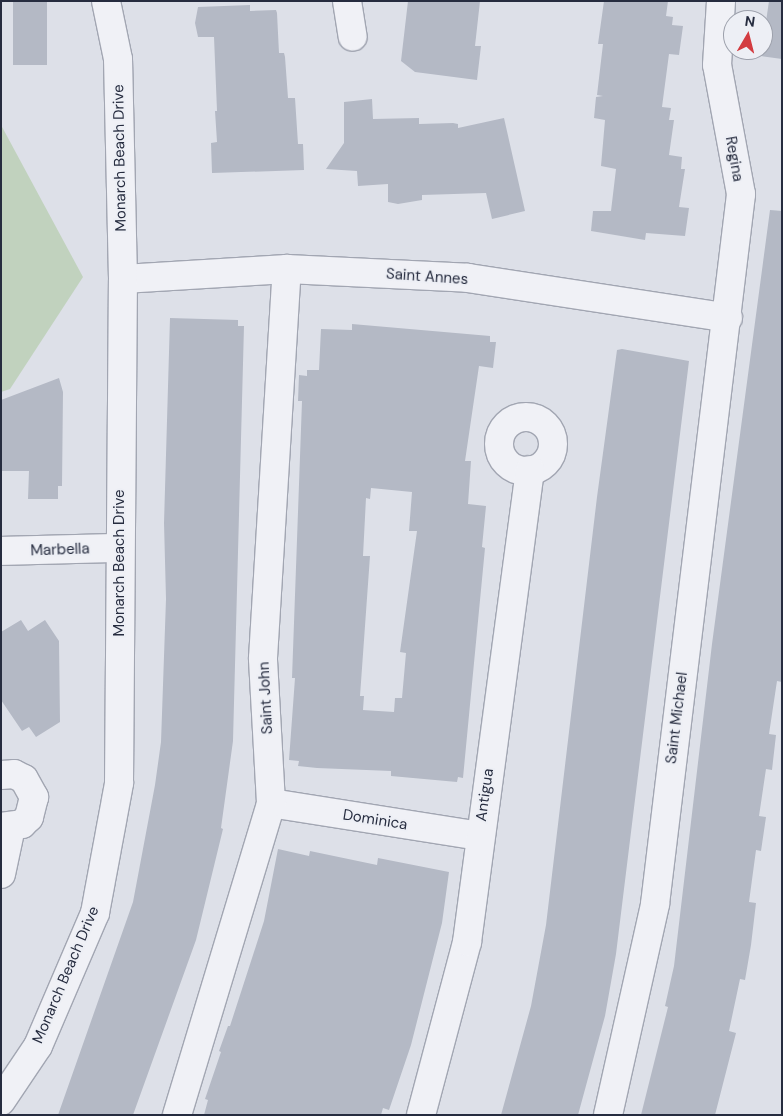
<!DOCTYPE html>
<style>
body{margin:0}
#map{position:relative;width:783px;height:1116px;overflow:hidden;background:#dde0e8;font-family:"DM Sans",sans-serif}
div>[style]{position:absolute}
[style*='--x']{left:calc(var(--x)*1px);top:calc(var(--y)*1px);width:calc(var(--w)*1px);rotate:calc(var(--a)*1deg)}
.green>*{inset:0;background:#c1d2be}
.building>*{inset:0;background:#b4b9c5;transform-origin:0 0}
.roads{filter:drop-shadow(1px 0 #a2a6b2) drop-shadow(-1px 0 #a2a6b2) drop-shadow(0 1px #a2a6b2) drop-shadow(0 -1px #a2a6b2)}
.minor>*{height:28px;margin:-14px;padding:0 14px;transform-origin:14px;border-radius:14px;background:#f0f1f6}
.minor>.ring{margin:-14px;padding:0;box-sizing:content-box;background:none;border:28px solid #f0f1f6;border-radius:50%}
.tertiary>*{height:28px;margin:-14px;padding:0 14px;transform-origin:14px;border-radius:14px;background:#f0f1f6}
span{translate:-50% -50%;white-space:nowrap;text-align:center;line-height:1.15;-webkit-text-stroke:4px #edeff5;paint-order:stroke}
.street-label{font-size:15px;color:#262c3f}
.frame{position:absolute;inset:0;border:2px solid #262c3f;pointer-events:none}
.north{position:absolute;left:723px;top:10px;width:50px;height:50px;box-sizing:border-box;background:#edeff5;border:1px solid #9da1ac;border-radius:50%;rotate:8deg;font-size:14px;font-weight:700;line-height:20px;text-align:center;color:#262c3f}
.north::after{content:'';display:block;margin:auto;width:18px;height:22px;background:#d33c41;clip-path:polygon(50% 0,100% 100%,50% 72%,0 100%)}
</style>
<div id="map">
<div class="green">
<div style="clip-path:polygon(1px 125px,83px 277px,10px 389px,1px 392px)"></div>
</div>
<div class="building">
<div style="left:13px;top:1px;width:34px;height:64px"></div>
<div style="clip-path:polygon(408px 1px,480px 1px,475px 46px,481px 46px,477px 80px,415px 72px,401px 61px)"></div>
<div style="clip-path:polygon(604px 1px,668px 1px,666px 16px,673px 17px,672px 25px,683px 26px,679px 55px,669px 54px,662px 107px,671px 108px,669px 120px,674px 120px,669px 155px,682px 157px,681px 169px,685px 169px,679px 207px,689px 208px,685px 236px,646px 233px,645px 240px,591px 231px,593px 211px,611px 211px,616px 169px,601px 166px,605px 120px,594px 118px,596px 97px,603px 96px,597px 95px,603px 44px,598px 44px)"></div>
<div style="clip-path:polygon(769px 1px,782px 1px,782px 59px,761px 56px)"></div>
<div style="clip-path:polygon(250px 5px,250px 11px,276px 10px,277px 13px,279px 53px,284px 53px,285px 57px,288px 98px,295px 98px,298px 144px,303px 144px,304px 170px,212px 173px,211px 143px,217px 142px,215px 111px,217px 111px,214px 37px,198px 37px,195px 23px,198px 7px)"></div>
<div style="clip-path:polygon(372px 99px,373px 119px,419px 118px,419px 124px,453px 123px,458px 124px,458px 128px,504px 118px,525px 211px,492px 219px,486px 193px,422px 195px,422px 200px,398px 204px,388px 202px,388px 184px,358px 186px,357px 171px,326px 169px,344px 143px,344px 102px)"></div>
<div style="clip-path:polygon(770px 210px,782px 211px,782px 682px,777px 681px,769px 734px,776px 735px,772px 770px,766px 769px,759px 816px,766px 817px,761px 851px,756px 850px,749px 902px,756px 903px,751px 945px,745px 980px,740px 979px,729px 1031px,736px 1033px,715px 1115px,641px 1115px,668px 1007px,665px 1006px,674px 966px,712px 644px)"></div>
<div style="clip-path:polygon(170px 318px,238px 320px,238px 326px,244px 326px,233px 741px,221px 828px,223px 829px,196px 940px,133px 1115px,58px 1115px,133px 902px,155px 785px,161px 742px,166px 599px,164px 523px)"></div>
<div style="clip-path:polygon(evenodd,352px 324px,490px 336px,490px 342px,496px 342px,493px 368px,479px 366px,465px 461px,471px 461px,468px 504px,486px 506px,482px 547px,485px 548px,463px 778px,458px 777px,457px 782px,391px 776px,391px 771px,317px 768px,298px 766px,299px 761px,289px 760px,295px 678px,292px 678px,302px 401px,298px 401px,299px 375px,307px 376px,307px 370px,319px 370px,321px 329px,352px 330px,352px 324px,371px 488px,412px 492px,409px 531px,417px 531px,400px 652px,406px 653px,402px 698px,395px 698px,394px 712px,363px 710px,364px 696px,360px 696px,370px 556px,363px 556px,366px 498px,370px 499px,371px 488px)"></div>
<div style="clip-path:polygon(622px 349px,689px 361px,616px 954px,605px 1016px,578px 1115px,501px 1115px,531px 1006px,546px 925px,597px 497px,617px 350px)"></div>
<div style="clip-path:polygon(59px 378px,63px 392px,62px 486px,58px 486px,58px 499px,28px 499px,29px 471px,1px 471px,1px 400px)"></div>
<div style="clip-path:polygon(21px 620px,28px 631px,45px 620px,59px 641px,60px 722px,36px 737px,29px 727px,22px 731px,1px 700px,1px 632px)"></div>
<div style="clip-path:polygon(278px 849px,309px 856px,310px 851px,377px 865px,378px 858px,449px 872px,442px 923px,411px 1045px,389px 1110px,383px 1108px,381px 1115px,204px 1115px,208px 1100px,205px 1099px,221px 1052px,219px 1051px,228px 1026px,230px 1026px,264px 921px)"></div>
</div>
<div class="roads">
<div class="minor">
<div style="--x:347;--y:1;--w:36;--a:81"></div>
<div style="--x:123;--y:279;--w:164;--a:-3.5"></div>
<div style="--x:287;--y:269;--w:181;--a:2.8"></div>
<div style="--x:468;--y:278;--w:263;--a:8.7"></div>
<div class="ring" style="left:499px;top:417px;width:26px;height:26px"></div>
<div style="--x:1;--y:551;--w:118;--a:-1.5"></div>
<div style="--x:1;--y:775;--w:13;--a:-4"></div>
<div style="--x:14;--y:774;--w:11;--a:27"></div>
<div style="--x:24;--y:779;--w:21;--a:61"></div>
<div style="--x:34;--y:797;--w:21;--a:104"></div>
<div style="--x:29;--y:817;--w:10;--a:135"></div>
<div style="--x:22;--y:824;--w:21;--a:172"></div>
<div style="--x:271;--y:803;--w:211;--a:9"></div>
<div style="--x:1;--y:874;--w:48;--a:-78"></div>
<div style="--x:177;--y:1115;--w:326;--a:-73.2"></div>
<div style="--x:271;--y:803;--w:145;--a:-93.2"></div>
<div style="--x:263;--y:658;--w:390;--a:-86.5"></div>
<div style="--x:421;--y:1115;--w:179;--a:-75.1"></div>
<div style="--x:467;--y:942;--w:476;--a:-82.4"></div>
<div style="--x:608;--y:1115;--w:216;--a:-77.4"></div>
<div style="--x:655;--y:904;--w:715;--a:-83.09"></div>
<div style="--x:741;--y:194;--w:131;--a:-100.5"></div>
<div style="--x:717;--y:65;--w:64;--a:-86.4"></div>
</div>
<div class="tertiary">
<div style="--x:1;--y:1101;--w:66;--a:-56.1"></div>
<div style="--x:38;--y:1046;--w:145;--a:-66.8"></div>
<div style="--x:95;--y:913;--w:132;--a:-79.5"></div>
<div style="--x:119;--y:783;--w:504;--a:-89.55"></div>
<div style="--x:123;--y:279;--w:220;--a:-91.3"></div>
<div style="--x:118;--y:59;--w:59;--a:-101.7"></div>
</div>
</div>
<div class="street-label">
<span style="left:120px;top:158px;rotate:-91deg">Monarch Beach Drive</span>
<span style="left:734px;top:159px;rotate:80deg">Regina</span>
<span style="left:427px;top:277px;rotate:4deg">Saint Annes</span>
<span style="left:60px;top:550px;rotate:-2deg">Marbella</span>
<span style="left:120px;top:563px;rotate:-90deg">Monarch Beach Drive</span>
<span style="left:266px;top:698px;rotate:-93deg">Saint John</span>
<span style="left:677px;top:718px;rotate:-83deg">Saint Michael</span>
<span style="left:485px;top:795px;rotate:-82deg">Antigua</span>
<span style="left:375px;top:820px;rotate:9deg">Dominica</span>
<span style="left:66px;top:975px;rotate:-67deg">Monarch Beach Drive</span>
</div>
<div class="frame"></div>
<div class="north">N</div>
</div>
